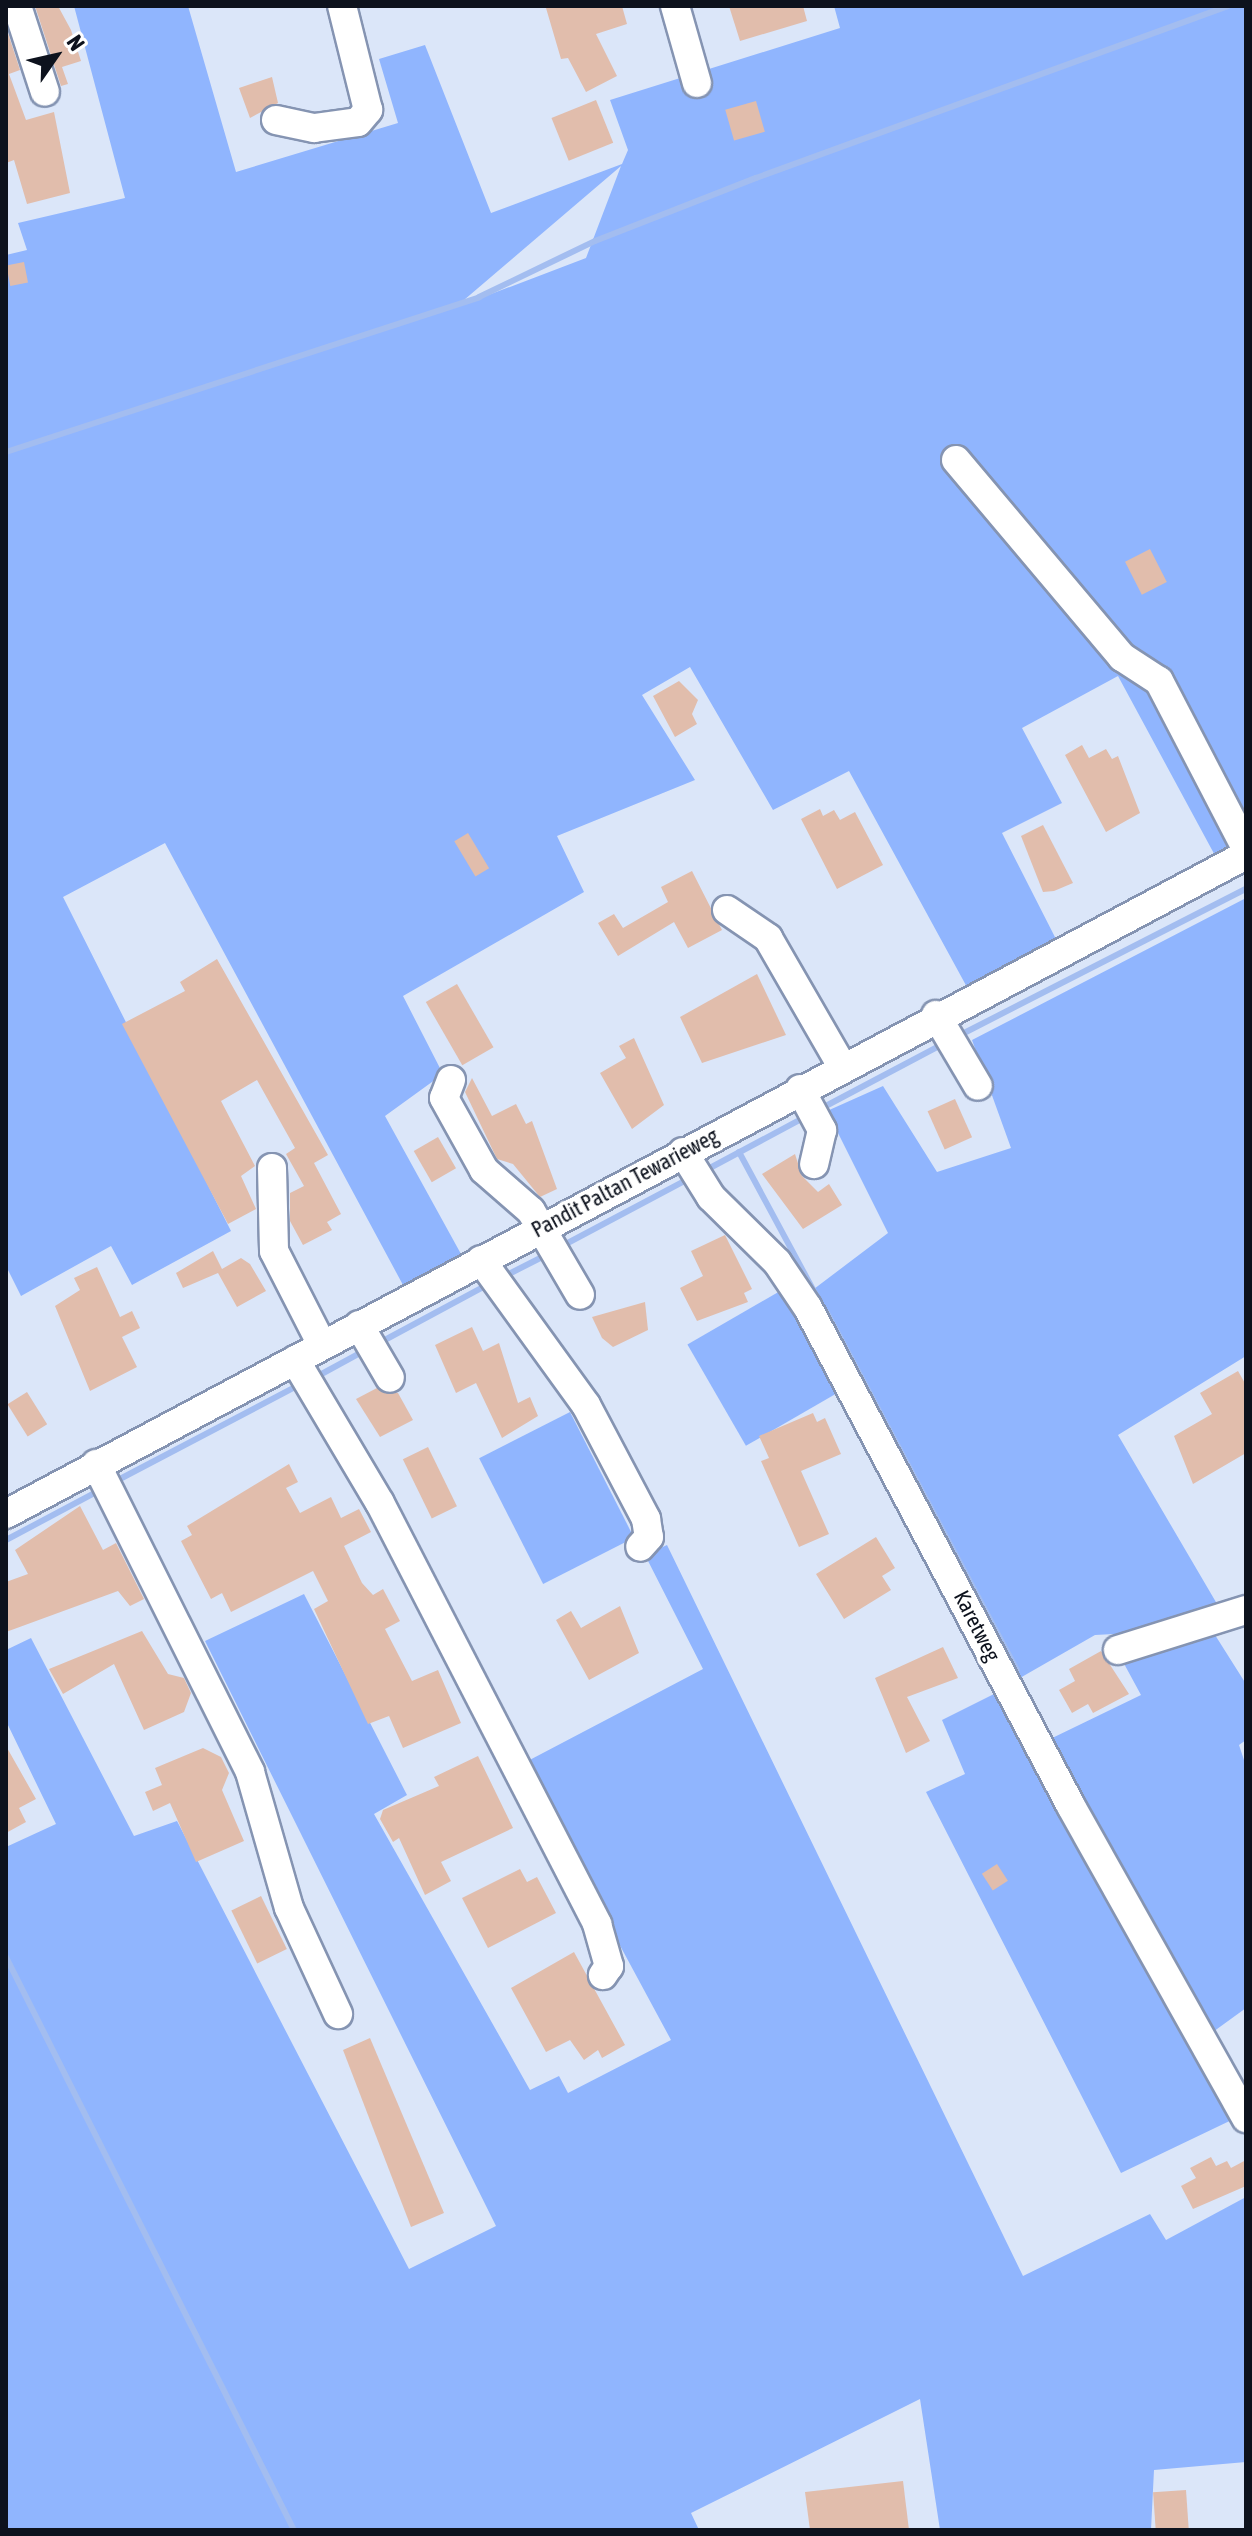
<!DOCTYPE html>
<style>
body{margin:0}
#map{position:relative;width:1252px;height:2536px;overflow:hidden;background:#dbe6f9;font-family:"Asap Condensed",sans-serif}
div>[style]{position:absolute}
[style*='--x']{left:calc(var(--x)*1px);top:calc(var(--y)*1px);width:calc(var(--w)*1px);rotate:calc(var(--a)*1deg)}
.green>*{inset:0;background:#90b5fe;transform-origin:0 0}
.stream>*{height:6px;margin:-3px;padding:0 3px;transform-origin:3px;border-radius:3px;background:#a3bdf0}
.building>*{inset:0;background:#e1bdac;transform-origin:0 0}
.roads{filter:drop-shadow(2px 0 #8594b2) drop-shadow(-2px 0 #8594b2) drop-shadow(0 2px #8594b2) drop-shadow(0 -2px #8594b2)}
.minor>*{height:28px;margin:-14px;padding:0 14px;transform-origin:14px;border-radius:14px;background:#fff}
span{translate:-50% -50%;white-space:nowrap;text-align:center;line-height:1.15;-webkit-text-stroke:7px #fff;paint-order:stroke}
.street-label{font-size:22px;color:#0d121d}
.frame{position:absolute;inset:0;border:8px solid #0d121d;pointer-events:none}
.north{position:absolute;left:16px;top:16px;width:80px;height:80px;-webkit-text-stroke:6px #fff;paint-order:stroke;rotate:56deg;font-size:22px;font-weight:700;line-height:32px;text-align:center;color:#0d121d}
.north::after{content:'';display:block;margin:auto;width:28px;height:36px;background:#0d121d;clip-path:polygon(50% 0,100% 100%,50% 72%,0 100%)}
</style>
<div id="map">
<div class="green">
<div style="clip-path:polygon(evenodd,74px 6px,188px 6px,236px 172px,398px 123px,379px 59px,425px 45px,491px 213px,622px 164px,628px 150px,610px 100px,840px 28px,834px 6px,1246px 6px,1246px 847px,1218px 861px,1118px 676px,1022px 728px,1062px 803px,1002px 833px,1059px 945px,968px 989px,849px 771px,773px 810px,690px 667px,642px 695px,695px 780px,557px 836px,584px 892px,403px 996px,443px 1074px,385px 1116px,461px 1254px,403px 1285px,165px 843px,63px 897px,231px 1231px,132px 1285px,111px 1246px,21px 1296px,6px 1266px,6px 255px,27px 250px,18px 223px,125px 198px,74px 6px,621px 166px,586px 258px,457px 307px,457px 306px,621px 166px)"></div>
<div style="clip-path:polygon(1246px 898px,1246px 1356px,1118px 1435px,1220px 1609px,1118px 1644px,1114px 1634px,1095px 1635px,1013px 1682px,806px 1295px,888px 1233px,827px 1111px,883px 1086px,937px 1172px,1011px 1148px,972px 1040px)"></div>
<div style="left:787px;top:1287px;width:117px;height:115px;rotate:60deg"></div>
<div style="left:570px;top:1412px;width:141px;height:102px;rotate:63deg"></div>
<div style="clip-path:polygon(667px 1545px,1023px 2276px,1150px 2214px,1166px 2240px,1246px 2197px,1246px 2462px,1154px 2470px,1151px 2530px,940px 2530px,920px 2399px,691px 2513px,699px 2530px,6px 2530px,6px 1847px,56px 1824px,6px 1721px,6px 1650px,31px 1638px,134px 1836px,177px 1821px,409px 2269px,496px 2226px,205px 1641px,304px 1594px,407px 1795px,374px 1814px,530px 2090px,559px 2076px,568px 2093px,671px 2040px,522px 1764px,703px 1669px,645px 1555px)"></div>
<div style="clip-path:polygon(1210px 1627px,1246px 1684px,1246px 1740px,1239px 1745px,1246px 1766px,1246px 2008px,1206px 2037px,1044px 1742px,1141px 1695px,1122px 1660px)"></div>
<div style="clip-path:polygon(1002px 1690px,1240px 2116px,1121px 2173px,926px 1792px,965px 1774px,942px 1720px)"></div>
</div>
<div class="stream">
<div style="--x:6;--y:452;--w:498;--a:-18.1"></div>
<div style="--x:479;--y:297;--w:129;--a:-25.8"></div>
<div style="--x:595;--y:241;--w:173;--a:-21.4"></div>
<div style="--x:756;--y:178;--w:502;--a:-20.02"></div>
<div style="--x:966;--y:1032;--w:314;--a:-27.1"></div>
<div style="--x:822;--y:1108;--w:135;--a:-27.9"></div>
<div style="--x:739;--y:1152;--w:173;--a:61.7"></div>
<div style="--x:708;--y:1169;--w:112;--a:-28.2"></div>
<div style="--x:562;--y:1246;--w:140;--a:-28"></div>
<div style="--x:507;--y:1275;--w:44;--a:-27.1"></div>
<div style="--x:827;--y:1313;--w:404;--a:62"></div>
<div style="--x:381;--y:1342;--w:118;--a:-28.3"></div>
<div style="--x:316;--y:1377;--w:52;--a:-28.5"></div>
<div style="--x:118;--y:1480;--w:204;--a:-27.7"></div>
<div style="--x:6;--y:1540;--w:109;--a:-28"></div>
<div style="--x:6;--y:1957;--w:641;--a:63.32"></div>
</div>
<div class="building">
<div style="clip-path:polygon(35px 6px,58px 6px,71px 30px,81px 61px,62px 67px,68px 84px,61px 86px)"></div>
<div style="clip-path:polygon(622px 6px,627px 24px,596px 34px,617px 76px,586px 92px,568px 58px,561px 59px,546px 8px)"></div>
<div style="clip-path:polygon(729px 6px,803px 6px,807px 21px,740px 41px)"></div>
<div style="clip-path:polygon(6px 27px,20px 70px,9px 74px,26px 120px,54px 112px,70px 193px,27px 204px,14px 160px,6px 163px)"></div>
<div style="clip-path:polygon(272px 77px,278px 103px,250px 118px,239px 88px)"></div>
<div style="left:596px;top:100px;width:46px;height:48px;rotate:68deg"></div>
<div style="left:756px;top:101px;width:32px;height:32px;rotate:74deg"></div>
<div style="left:24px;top:262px;width:21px;height:18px;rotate:79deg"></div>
<div style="left:1150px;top:549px;width:37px;height:28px;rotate:63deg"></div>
<div style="clip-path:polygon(679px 681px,698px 700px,692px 714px,697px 724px,675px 737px,653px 696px)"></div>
<div style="clip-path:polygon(1082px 745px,1089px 758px,1106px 749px,1112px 759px,1118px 756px,1140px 813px,1106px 832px,1065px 755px)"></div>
<div style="clip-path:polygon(820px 809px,823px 816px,834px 810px,840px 820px,855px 812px,883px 865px,837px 889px,801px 819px)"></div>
<div style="clip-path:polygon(1043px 825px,1073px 883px,1054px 891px,1043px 892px,1021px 836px)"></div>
<div style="left:468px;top:833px;width:41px;height:16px;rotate:59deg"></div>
<div style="clip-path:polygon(692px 871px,722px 930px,688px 948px,674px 922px,618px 956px,598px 923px,614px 914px,623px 928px,668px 902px,661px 887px)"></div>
<div style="clip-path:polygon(217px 959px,328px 1155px,314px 1163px,341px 1214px,327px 1222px,332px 1230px,303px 1245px,290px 1221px,290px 1193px,304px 1186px,286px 1154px,295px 1148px,257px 1080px,221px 1101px,255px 1166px,241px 1176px,256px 1209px,228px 1224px,122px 1024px,185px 991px,180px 982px)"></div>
<div style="clip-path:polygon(757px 974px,786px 1035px,702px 1063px,680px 1017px)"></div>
<div style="left:457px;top:984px;width:73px;height:36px;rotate:60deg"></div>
<div style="clip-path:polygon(634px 1038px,664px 1105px,632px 1129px,600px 1073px,626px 1058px,619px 1046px)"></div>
<div style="clip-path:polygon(472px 1078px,492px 1116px,516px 1104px,526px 1124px,532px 1121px,557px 1189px,540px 1197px,513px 1164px,497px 1159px,465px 1092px)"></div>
<div style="left:955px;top:1099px;width:42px;height:30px;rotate:66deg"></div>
<div style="left:438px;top:1137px;width:36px;height:28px;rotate:60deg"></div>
<div style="clip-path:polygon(795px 1154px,802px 1176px,818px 1192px,829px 1184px,842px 1205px,803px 1229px,762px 1174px)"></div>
<div style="clip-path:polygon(725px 1235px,752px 1289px,744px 1293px,748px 1302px,697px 1321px,680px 1288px,703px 1276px,691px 1251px)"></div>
<div style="clip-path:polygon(213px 1251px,222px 1269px,241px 1258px,250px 1264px,266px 1291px,237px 1307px,218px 1273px,183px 1288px,176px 1273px)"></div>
<div style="clip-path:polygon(97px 1267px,120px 1317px,132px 1311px,140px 1328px,122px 1337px,137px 1367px,90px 1391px,55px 1306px,80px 1290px,74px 1278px)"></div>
<div style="clip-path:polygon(645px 1302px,648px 1330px,613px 1347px,602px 1338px,592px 1317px)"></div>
<div style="clip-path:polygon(472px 1327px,483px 1351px,499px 1343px,518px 1403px,530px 1397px,538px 1416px,502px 1438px,476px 1383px,456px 1393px,435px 1345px)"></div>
<div style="clip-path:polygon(1238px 1371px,1246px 1385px,1246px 1453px,1193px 1484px,1174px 1436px,1212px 1414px,1200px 1393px)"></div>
<div style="clip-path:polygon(377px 1388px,398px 1393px,413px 1420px,380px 1437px,356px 1399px)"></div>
<div style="left:27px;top:1392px;width:38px;height:23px;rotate:58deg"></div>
<div style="clip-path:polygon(813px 1413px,817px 1422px,825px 1418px,841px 1454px,801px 1471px,829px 1534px,799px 1547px,761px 1461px,769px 1458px,759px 1436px)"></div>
<div style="left:428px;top:1447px;width:66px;height:28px;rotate:64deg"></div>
<div style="clip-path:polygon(289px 1464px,298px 1482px,286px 1488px,300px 1513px,331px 1497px,341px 1518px,359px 1509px,371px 1532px,344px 1546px,362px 1583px,373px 1595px,383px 1589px,400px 1621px,385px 1629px,412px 1681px,438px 1670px,461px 1723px,403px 1748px,389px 1716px,368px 1724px,314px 1609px,328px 1601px,313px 1571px,231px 1612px,222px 1593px,211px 1599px,181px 1541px,192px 1535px,187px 1526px)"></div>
<div style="clip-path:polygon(80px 1506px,103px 1550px,116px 1543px,144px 1599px,130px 1606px,118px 1591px,6px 1632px,6px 1582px,28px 1574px,15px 1550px)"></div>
<div style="clip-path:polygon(876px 1537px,895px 1568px,882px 1576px,891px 1590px,844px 1619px,816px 1574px)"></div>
<div style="clip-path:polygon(620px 1606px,639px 1653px,589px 1680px,556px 1620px,571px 1611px,581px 1628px)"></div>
<div style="clip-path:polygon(142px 1631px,168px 1674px,184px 1678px,191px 1693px,184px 1712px,144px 1730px,114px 1664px,63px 1694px,49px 1669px)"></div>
<div style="clip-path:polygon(943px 1647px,958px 1678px,907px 1697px,930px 1741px,906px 1753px,875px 1678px)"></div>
<div style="clip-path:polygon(1101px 1651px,1129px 1694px,1093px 1713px,1088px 1704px,1072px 1713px,1059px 1690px,1075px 1681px,1069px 1669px)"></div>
<div style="clip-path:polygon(6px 1746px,36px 1799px,19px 1808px,26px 1822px,6px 1833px)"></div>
<div style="clip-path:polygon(203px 1748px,221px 1757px,229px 1773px,222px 1790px,244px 1841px,196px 1862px,170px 1803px,153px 1811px,145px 1792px,162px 1785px,155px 1768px)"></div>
<div style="clip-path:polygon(478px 1756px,513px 1828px,441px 1862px,451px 1881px,425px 1895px,399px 1838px,393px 1842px,380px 1819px,383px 1810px,439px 1786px,434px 1777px)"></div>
<div style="left:997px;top:1864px;width:20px;height:18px;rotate:57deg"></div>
<div style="clip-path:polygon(520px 1869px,527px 1882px,537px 1877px,556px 1913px,488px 1948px,462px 1898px)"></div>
<div style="left:261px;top:1896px;width:59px;height:33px;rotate:64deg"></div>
<div style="clip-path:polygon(574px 1952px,625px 2045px,602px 2058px,598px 2050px,584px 2060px,570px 2040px,546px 2052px,511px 1988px)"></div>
<div style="clip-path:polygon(370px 2038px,444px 2213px,411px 2227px,343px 2050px)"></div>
<div style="clip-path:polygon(1211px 2157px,1216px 2166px,1227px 2161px,1231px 2168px,1246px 2160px,1246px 2186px,1193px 2209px,1181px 2186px,1196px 2178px,1190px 2168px)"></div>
<div style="clip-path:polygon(903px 2481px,909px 2530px,810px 2530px,805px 2492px)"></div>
<div style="left:1186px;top:2490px;width:40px;height:33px;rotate:86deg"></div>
</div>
<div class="roads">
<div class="minor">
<div style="--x:17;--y:6;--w:90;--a:72"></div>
<div style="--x:675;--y:6;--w:80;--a:74.1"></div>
<div style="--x:276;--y:120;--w:39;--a:12"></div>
<div style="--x:314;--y:128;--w:44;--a:-7.8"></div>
<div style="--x:358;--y:122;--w:16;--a:-50"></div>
<div style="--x:368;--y:110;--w:107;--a:-104"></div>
<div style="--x:956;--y:460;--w:258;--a:49.9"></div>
<div style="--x:1122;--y:657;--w:44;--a:33"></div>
<div style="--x:1159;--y:681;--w:188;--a:62.5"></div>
<div style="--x:727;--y:910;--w:50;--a:34.3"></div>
<div style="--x:768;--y:938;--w:148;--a:60"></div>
<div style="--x:936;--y:1015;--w:82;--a:59.4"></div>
<div style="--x:451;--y:1080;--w:19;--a:111"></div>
<div style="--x:444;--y:1098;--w:82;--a:60.9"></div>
<div style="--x:484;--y:1170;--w:62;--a:41.1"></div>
<div style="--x:531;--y:1211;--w:97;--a:59.7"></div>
<div style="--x:800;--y:1089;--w:47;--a:61.8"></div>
<div style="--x:822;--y:1130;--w:35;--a:103"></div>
<div style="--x:683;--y:1152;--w:53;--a:58.1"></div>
<div style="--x:711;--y:1197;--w:93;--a:44.6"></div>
<div style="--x:777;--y:1262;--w:55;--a:56"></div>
<div style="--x:808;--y:1308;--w:563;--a:62.16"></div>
<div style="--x:1071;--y:1806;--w:358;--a:60.7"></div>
<div style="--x:272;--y:1168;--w:83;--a:88.6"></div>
<div style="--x:274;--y:1251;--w:106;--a:62.9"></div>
<div style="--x:481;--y:1260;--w:179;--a:54.1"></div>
<div style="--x:586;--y:1405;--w:129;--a:62.2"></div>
<div style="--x:646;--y:1519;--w:18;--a:81"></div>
<div style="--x:649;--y:1537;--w:13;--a:132"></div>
<div style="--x:359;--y:1325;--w:61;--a:59.7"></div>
<div style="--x:295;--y:1360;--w:166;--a:59.3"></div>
<div style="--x:380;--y:1503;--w:474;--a:62.7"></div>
<div style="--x:597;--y:1924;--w:44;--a:74.1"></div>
<div style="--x:609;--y:1966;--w:11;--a:124"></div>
<div style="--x:96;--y:1464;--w:344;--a:63.4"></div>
<div style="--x:250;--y:1772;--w:141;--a:74"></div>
<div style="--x:289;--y:1908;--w:117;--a:65.2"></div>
<div style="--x:6;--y:1514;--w:1404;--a:-27.99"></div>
<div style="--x:1118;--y:1650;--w:134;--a:-17.4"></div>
</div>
</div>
<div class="street-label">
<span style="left:625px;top:1183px;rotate:-28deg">Pandit Paltan Tewarieweg</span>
<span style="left:977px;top:1626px;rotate:63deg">Karetweg</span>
</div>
<div class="frame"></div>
<div class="north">N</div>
</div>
